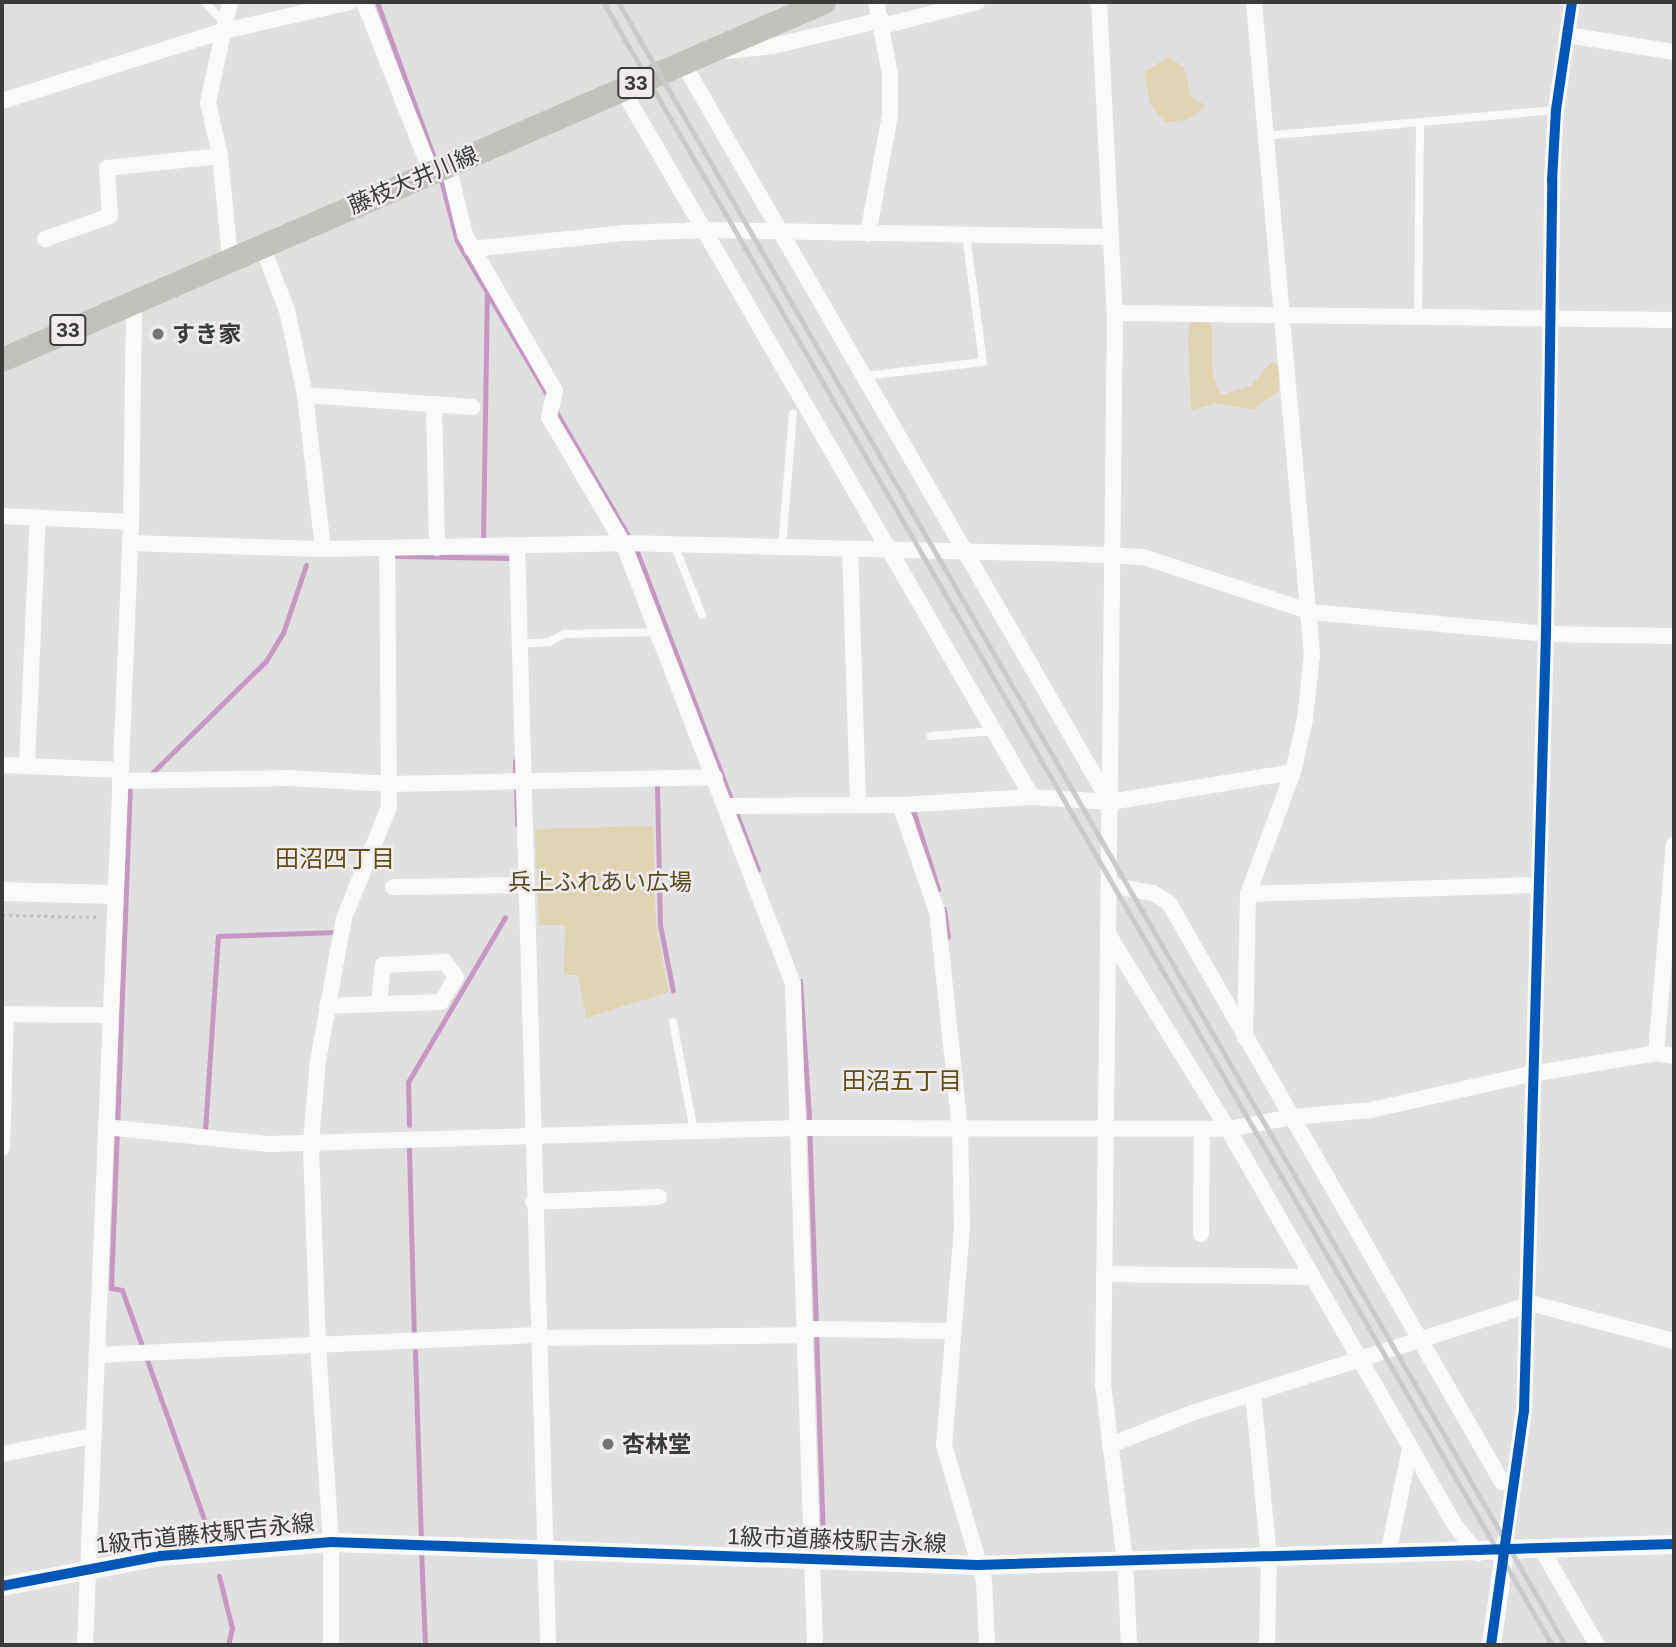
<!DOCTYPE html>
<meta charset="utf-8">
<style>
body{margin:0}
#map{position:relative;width:1676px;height:1647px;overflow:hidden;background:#e1e0e1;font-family:Arial,"Noto Sans JP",sans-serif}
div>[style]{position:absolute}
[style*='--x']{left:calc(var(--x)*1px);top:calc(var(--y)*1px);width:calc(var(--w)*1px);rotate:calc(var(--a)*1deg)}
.green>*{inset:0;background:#e0d4b2}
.stream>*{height:5px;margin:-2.5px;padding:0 2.5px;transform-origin:2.5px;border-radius:2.5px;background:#c697c3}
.path>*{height:2.5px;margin-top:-1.25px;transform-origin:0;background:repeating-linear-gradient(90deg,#c0bfc0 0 3.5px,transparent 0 7px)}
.service>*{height:8px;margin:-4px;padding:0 4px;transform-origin:4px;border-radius:4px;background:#fafafa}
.minor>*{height:16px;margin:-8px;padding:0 8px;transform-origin:8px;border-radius:8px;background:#fafafa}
.tertiary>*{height:19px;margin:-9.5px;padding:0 9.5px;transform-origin:9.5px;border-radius:9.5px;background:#fafafa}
.primary>*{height:24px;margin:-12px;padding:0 12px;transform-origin:12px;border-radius:12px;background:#c3c1bb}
.rail>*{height:5px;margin:-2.5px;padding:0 2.5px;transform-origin:2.5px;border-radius:2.5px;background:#cbcacb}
.cycleway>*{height:10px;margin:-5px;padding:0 5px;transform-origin:5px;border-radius:5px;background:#0057b8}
.dots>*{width:19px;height:19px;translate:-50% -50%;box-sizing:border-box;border:4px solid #f0ecef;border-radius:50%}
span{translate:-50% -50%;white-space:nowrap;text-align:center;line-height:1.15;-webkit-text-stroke:5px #f0ecef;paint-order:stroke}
.shield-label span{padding:2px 5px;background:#f0ecef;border:2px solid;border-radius:5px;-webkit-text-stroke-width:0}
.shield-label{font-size:21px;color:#3c3b3c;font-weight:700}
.street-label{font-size:23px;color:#3c3b3c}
.poi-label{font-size:23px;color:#3c3b3c;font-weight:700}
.left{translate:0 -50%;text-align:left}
.park-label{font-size:23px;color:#574a23}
.neighbourhood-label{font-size:24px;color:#614f12}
.frame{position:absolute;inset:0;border:4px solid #3c3b3c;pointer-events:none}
</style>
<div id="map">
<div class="green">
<div style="clip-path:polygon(1168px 57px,1184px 67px,1191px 96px,1206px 106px,1189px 119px,1165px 123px,1150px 104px,1144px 72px)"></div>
<div style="clip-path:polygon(1205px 315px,1212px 326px,1212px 371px,1221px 395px,1252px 385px,1271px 362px,1281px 366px,1279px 391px,1252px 410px,1218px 403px,1191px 410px,1188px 336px,1191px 320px)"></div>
<div style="clip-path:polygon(653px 826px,656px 925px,669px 992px,586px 1018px,578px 975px,564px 975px,565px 925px,539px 925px,535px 829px)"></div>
</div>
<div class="stream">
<div style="--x:377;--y:2;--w:171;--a:69.9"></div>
<div style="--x:440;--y:176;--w:67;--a:75.3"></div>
<div style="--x:457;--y:241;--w:182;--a:59.6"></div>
<div style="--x:555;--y:410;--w:161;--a:59.8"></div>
<div style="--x:636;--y:549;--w:343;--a:69.2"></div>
<div style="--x:483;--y:542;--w:251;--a:-89.1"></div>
<div style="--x:394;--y:556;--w:117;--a:1"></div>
<div style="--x:515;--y:761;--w:12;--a:90"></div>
<div style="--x:152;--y:773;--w:160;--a:-44.5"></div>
<div style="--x:266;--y:661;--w:33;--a:-59"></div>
<div style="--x:283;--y:633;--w:72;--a:-71.3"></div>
<div style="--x:130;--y:784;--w:504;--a:92.16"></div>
<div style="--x:111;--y:1288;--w:11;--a:10"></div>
<div style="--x:122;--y:1290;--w:252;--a:70.3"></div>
<div style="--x:657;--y:785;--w:140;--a:88.8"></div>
<div style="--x:660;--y:925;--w:67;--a:78.9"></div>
<div style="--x:516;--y:789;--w:36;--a:88"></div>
<div style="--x:906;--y:812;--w:8;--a:7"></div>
<div style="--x:914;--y:813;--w:80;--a:72.5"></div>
<div style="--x:944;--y:909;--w:28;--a:82"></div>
<div style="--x:800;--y:981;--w:137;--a:86.2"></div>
<div style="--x:809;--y:1118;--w:422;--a:88.1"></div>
<div style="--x:409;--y:1125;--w:43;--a:-91.3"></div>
<div style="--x:408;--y:1082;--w:191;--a:-59.5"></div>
<div style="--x:205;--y:1131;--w:195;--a:-86.2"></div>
<div style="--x:218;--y:936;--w:119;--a:-1.9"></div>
<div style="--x:409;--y:1149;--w:185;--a:88.5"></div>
<div style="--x:415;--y:1351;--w:190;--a:88.2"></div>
<div style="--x:421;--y:1550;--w:95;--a:87.6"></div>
<div style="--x:219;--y:1576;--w:54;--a:76"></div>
<div style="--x:232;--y:1628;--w:17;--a:103"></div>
</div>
<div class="path">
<div style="--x:2;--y:915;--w:98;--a:1.2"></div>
</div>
<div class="service">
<div style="--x:205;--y:2;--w:26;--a:47"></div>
<div style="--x:1264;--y:136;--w:293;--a:-5.1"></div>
<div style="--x:1418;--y:316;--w:193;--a:-89.4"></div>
<div style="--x:864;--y:376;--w:120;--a:-6.7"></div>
<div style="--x:983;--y:362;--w:128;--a:-97.6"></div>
<div style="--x:674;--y:544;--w:76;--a:68.5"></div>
<div style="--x:782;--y:547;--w:134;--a:-85.3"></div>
<div style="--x:519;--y:644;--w:30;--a:-4"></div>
<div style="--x:549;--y:642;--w:17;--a:-28"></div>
<div style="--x:564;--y:634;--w:94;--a:-1.2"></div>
<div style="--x:931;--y:736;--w:63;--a:-4.5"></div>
<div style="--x:673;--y:1022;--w:111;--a:79.1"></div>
</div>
<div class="minor">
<div style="--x:230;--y:2;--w:102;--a:102.4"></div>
<div style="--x:208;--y:102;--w:55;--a:77.5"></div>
<div style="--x:220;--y:156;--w:102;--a:84.4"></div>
<div style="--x:364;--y:2;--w:183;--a:68.5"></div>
<div style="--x:1099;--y:2;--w:311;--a:87.1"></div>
<div style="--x:1115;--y:313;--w:1071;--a:90.64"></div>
<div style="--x:1103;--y:1384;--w:177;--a:82.9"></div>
<div style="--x:1125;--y:1560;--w:85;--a:87.3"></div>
<div style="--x:883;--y:26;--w:97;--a:-14.3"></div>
<div style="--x:1567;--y:35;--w:108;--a:9"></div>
<div style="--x:727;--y:51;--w:46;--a:-6.2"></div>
<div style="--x:773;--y:46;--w:112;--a:-13.4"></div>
<div style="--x:683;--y:63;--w:852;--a:60"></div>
<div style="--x:622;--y:89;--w:163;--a:59.8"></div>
<div style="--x:704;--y:230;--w:407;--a:1"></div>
<div style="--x:2;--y:101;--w:229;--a:-17.6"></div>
<div style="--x:220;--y:32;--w:133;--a:-13"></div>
<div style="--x:448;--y:165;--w:72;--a:76.3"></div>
<div style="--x:465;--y:235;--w:180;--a:60"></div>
<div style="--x:555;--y:391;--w:27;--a:103"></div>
<div style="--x:549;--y:417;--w:146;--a:59.6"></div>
<div style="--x:623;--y:543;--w:472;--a:68.9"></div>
<div style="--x:793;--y:983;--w:662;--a:88.1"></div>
<div style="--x:868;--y:234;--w:121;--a:-79.5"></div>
<div style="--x:890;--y:115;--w:41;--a:-90"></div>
<div style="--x:890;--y:74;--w:73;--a:-101"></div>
<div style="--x:45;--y:239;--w:69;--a:-19.5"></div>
<div style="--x:110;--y:216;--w:48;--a:-93.6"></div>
<div style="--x:107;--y:168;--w:114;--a:-6.1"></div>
<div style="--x:262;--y:246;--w:69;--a:68.7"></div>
<div style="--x:287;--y:310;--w:87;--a:78"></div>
<div style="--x:305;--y:395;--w:155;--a:83.3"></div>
<div style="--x:472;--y:249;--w:154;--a:-6"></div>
<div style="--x:625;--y:233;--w:79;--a:-2.2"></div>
<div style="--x:704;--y:230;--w:655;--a:59.95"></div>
<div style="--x:1115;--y:313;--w:559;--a:0.72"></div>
<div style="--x:305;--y:395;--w:168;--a:4.1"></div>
<div style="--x:434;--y:404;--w:144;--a:88.8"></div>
<div style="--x:2;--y:516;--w:129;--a:2.7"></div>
<div style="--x:130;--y:543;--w:193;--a:1.8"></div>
<div style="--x:323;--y:549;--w:300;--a:-1.1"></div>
<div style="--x:623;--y:543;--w:489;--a:1.4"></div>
<div style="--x:1112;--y:555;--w:31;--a:4"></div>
<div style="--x:1143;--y:557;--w:177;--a:18.1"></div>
<div style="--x:1311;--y:612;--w:236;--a:5.3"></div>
<div style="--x:1546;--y:634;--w:128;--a:0.9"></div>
<div style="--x:517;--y:546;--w:1099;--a:88.38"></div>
<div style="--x:850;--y:549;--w:256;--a:88.2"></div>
<div style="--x:2;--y:765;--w:118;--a:2.4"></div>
<div style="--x:27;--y:766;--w:248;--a:-87.5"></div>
<div style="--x:120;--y:781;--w:168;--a:-1"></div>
<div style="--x:288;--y:778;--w:103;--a:3.3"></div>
<div style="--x:391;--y:784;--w:324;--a:-1.2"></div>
<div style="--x:900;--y:805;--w:112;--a:70.8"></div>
<div style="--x:937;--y:911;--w:220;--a:84"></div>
<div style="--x:960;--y:1130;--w:98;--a:88.8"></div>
<div style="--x:962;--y:1228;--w:218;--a:94.7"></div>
<div style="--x:944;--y:1445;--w:142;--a:73.6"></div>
<div style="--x:984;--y:1581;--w:64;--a:87.3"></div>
<div style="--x:726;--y:806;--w:174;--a:-0.3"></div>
<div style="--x:900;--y:805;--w:132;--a:-3.5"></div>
<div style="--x:1032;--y:797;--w:78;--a:3.7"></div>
<div style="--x:1110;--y:802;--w:185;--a:-9.3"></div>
<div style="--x:1109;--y:885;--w:45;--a:10.3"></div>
<div style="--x:1153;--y:893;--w:19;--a:32"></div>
<div style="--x:1169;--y:903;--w:668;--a:60.1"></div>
<div style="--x:1502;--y:1482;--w:12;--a:9"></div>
<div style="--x:393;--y:887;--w:132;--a:-0.9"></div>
<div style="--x:1248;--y:894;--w:290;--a:-1.8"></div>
<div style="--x:1108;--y:934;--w:229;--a:58.4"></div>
<div style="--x:1228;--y:1129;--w:455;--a:60.2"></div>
<div style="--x:1454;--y:1524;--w:38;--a:51"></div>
<div style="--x:327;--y:1006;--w:52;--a:-2.2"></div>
<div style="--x:379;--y:1004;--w:62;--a:-1.8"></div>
<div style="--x:441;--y:1002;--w:29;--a:-59"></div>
<div style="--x:456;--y:977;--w:19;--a:-126"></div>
<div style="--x:445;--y:962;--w:62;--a:177.2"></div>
<div style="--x:383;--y:965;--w:39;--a:96"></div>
<div style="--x:2;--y:1014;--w:107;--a:0.5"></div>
<div style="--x:1245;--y:1038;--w:144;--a:-88.8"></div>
<div style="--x:1248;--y:894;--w:130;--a:-69.8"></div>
<div style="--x:1293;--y:772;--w:54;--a:-77.2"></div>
<div style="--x:1305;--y:719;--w:64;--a:-83.8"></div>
<div style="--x:1312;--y:655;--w:656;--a:-95.08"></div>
<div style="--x:1656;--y:1053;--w:209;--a:-85.1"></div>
<div style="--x:106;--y:1127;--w:164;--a:6"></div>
<div style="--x:269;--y:1144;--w:531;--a:-1.73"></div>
<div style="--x:800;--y:1128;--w:428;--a:0.1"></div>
<div style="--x:1228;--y:1129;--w:66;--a:-10.5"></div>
<div style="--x:1293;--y:1117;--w:78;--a:-5.1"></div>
<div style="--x:1371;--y:1110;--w:164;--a:-12.7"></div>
<div style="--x:1531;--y:1074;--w:127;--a:-9.5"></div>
<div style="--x:1656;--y:1053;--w:18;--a:9"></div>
<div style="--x:2;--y:1148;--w:134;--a:-88.3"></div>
<div style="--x:533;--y:1202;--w:126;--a:-2.3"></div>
<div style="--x:1201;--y:1234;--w:105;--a:-89.5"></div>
<div style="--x:1104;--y:1274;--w:208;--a:0.8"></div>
<div style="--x:1526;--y:1302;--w:153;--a:14.8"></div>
<div style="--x:806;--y:1329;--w:146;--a:0.8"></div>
<div style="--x:538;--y:1338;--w:268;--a:-0.6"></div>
<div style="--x:96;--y:1355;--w:442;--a:-2.6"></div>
<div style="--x:1253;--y:1394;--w:164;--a:84.4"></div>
<div style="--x:1269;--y:1557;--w:88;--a:91.3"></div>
<div style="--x:1110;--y:1445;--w:88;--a:-21.3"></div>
<div style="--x:1192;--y:1413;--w:351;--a:-17.8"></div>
<div style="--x:2;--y:1454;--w:93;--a:-11.2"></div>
<div style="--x:1542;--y:1550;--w:110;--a:59.9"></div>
<div style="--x:1504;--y:1551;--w:141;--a:-81.9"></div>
<div style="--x:1524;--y:1411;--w:777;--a:-88.38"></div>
<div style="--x:1546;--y:634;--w:453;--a:-89.2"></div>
<div style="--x:1552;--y:181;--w:71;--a:-86.8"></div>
<div style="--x:1556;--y:110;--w:109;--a:-81.6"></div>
<div style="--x:1388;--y:1554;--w:107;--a:-78.2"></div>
<div style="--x:85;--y:1645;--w:1124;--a:-87.65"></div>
<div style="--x:131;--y:522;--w:222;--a:-89.2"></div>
<div style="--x:331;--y:1645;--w:103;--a:-90"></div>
<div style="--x:331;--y:1542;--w:196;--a:-93.8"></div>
<div style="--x:318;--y:1346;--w:204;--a:-92"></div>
<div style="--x:311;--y:1142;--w:81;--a:-85.1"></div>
<div style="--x:318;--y:1061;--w:145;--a:-79.7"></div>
<div style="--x:344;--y:918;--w:120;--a:-67.9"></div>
<div style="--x:389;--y:807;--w:259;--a:-90.4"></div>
</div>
<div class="tertiary">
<div style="--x:2;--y:891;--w:111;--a:1.5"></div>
<div style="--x:2;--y:1586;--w:161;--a:-10.8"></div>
<div style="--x:160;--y:1556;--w:172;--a:-4.7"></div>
<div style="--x:331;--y:1542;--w:647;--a:2.04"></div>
<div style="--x:978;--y:1565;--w:696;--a:-1.73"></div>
<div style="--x:1491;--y:1645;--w:95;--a:-82.1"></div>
</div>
<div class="primary">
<div style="--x:2;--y:360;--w:897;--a:-23.53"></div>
</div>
<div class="rail">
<div style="--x:603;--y:2;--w:1897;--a:59.99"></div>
<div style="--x:618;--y:2;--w:1896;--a:60.04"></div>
</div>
<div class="cycleway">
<div style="--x:2;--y:1586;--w:161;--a:-10.8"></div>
<div style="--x:160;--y:1556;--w:172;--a:-4.7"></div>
<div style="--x:331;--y:1542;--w:647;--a:2.04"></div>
<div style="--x:978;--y:1565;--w:696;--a:-1.73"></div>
<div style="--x:1491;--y:1645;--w:236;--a:-82"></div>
<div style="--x:1524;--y:1411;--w:777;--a:-88.38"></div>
<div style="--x:1546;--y:634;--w:453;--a:-89.2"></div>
<div style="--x:1552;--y:181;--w:71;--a:-86.8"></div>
<div style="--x:1556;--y:110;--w:109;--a:-81.6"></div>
</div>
<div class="dots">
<div style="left:158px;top:334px;background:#767576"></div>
<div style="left:608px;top:1444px;background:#767576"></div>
</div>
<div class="shield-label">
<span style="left:636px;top:83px">33</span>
<span style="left:68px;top:330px">33</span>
</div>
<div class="street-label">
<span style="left:413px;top:180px;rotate:-23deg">藤枝大井川線</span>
<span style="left:205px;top:1534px;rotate:-6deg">1級市道藤枝駅吉永線</span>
<span style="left:837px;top:1540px;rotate:2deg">1級市道藤枝駅吉永線</span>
</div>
<div class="poi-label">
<span class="left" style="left:172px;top:334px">すき家</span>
<span class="left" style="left:622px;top:1444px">杏林堂</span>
</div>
<div class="park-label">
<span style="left:600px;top:882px">兵上ふれあい広場</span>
</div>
<div class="neighbourhood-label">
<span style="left:335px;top:859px">田沼四丁目</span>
<span style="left:902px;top:1081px">田沼五丁目</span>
</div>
<div class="frame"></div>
</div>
